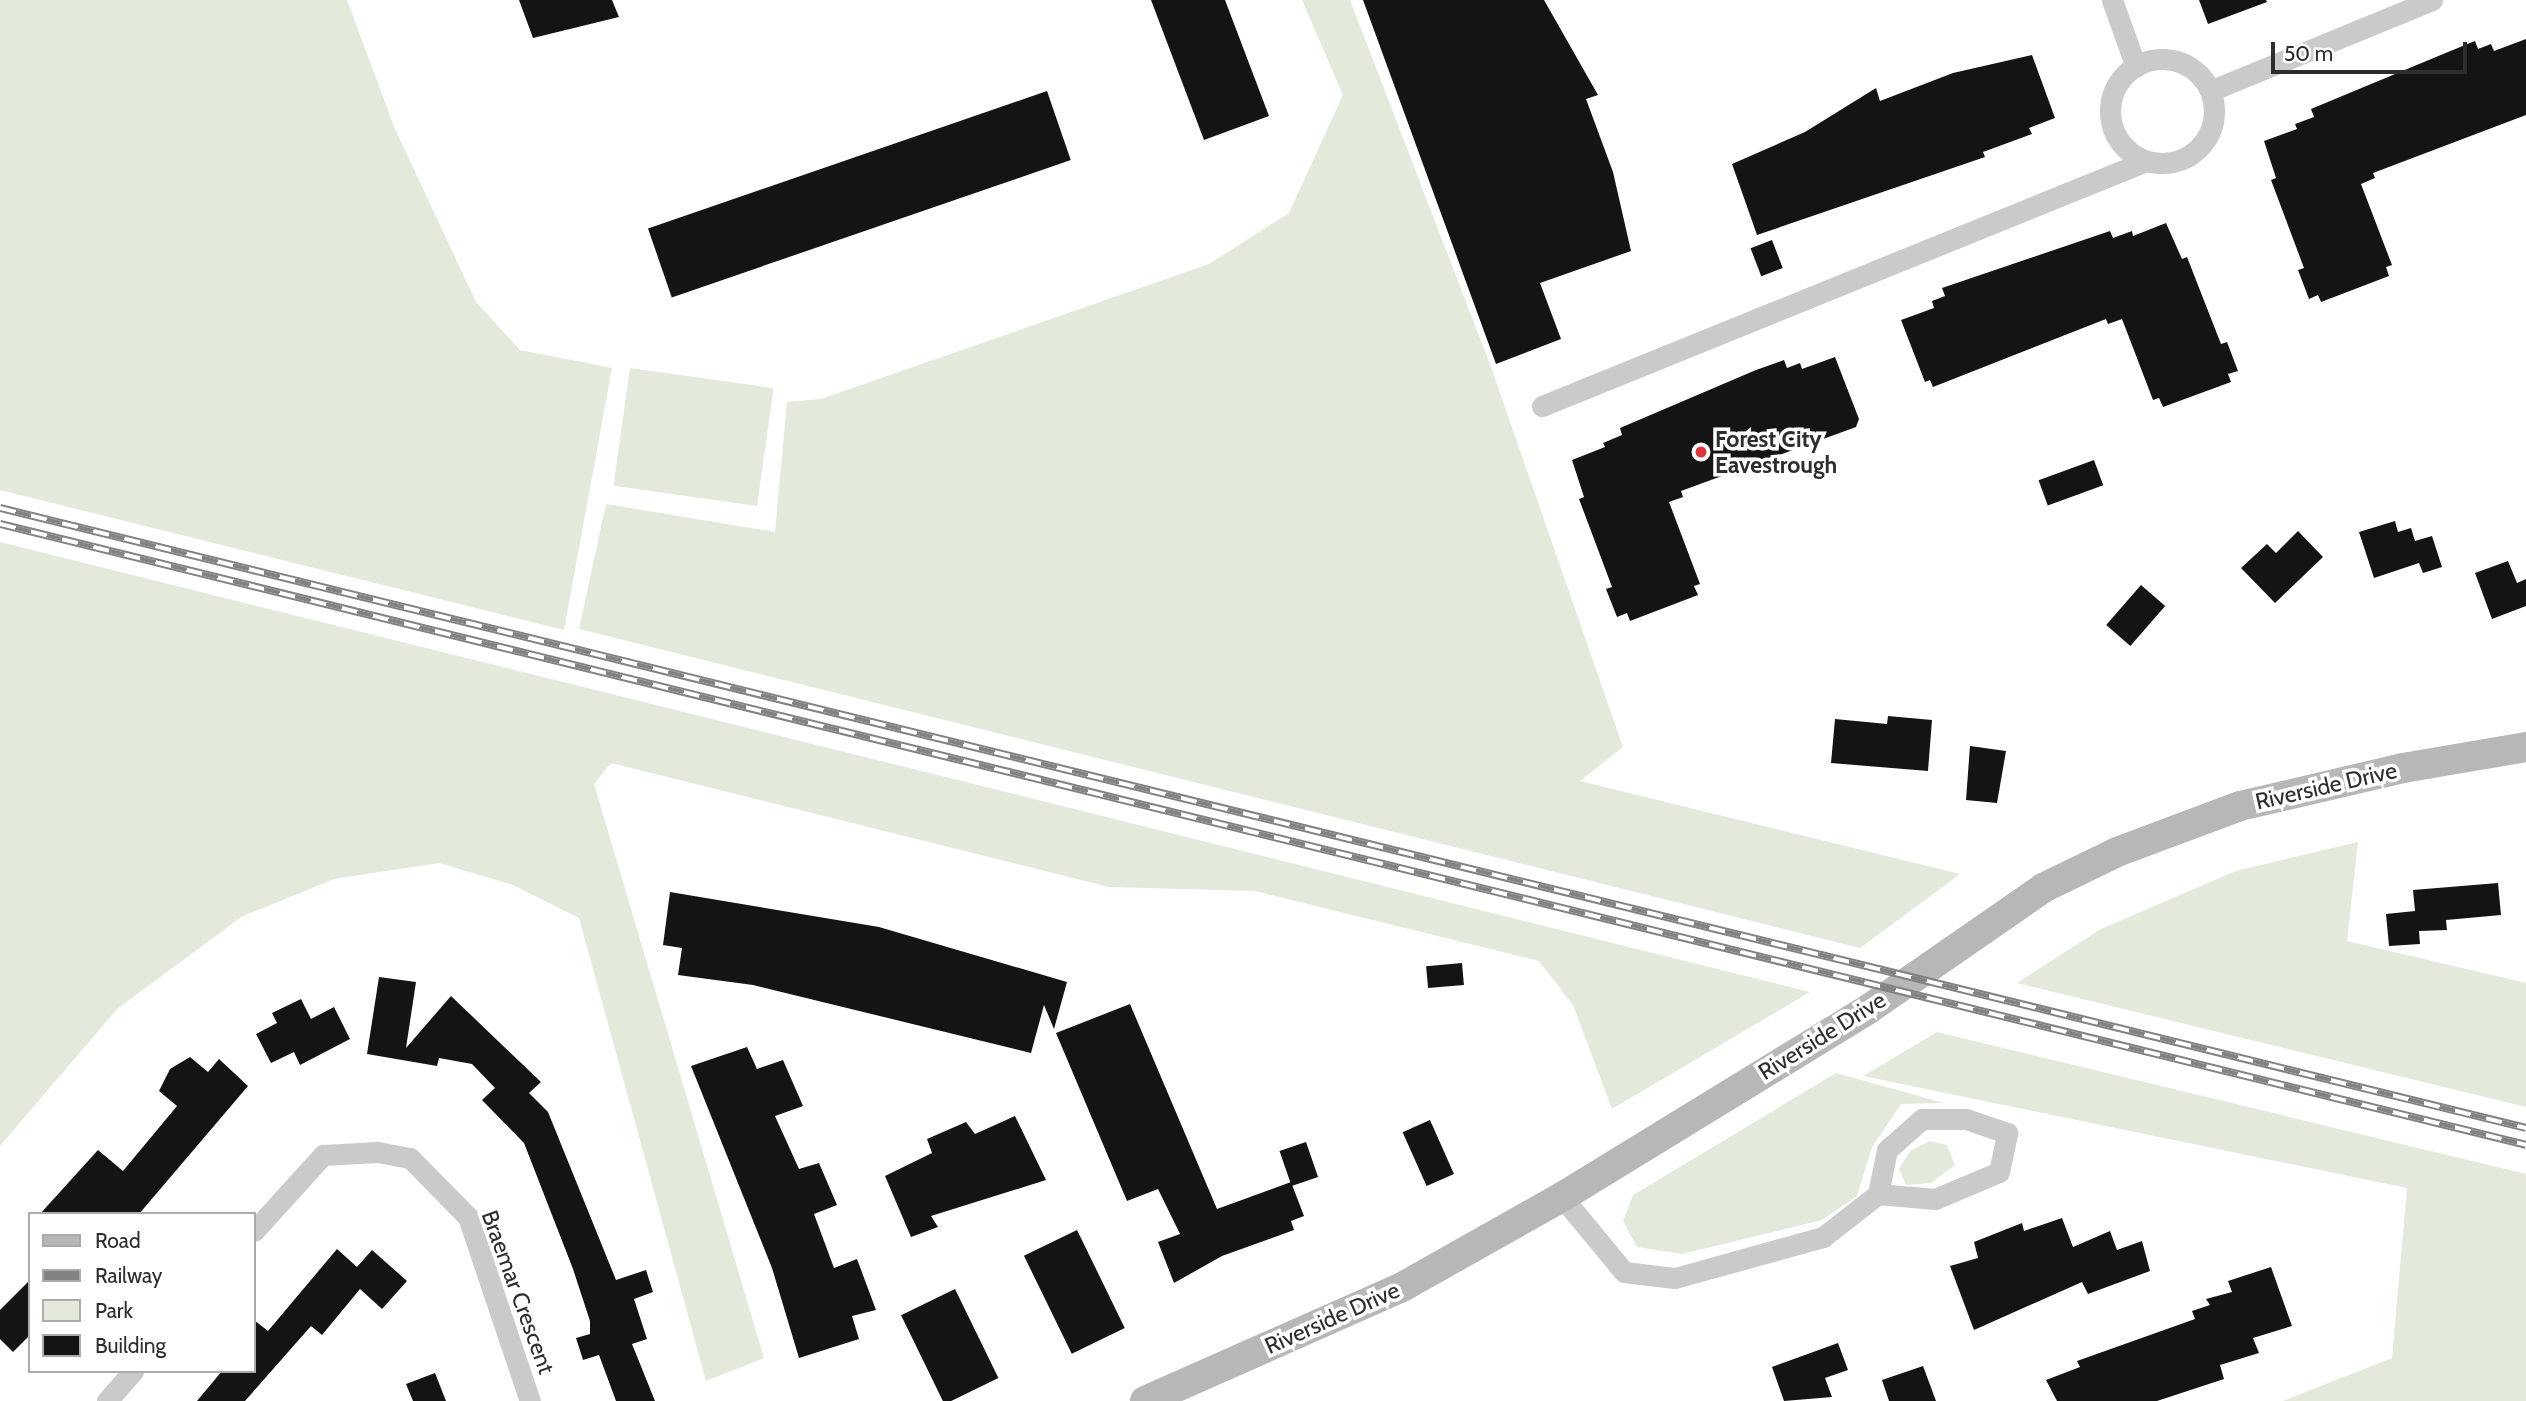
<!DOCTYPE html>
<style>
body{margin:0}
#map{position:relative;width:2526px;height:1401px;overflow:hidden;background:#fff;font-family:Cabin,sans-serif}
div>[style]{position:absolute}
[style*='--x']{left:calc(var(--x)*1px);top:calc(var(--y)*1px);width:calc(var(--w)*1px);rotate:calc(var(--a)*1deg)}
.green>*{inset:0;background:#e3eadb;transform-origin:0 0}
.building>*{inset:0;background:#141414;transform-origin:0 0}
.minor>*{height:21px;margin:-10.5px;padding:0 10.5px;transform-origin:10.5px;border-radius:10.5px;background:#cacaca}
.minor>.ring{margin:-10.5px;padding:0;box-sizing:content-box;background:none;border:21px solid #cacaca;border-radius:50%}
.secondary>*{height:30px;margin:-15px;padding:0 15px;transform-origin:15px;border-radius:15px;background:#b7b7b7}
.rail>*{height:8px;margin-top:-4px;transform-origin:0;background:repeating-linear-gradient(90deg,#fff 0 16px,#828282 0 32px);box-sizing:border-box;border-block:2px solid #828282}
.dots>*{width:19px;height:19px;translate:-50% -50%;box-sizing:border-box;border:4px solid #fff;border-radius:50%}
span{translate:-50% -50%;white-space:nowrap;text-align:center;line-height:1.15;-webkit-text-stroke:7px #fff;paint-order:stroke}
.poi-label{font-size:23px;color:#2d2d2d;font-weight:700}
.left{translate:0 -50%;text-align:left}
.street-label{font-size:23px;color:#2d2d2d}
.legend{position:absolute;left:28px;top:1212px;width:228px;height:161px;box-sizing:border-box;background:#fff;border:2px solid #ababab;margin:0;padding:9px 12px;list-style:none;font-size:21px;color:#2d2d2d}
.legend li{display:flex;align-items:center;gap:14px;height:35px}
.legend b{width:35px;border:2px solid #ababab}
.scale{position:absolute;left:2271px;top:42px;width:196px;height:32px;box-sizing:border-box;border:4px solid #2d2d2d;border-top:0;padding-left:9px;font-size:21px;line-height:24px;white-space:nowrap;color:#2d2d2d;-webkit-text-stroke:5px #fff;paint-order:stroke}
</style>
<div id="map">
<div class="green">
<div style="clip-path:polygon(0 0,347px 0,395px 129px,476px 302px,520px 350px,612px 368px,564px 630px,0 490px)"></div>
<div style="clip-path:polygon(1302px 0,1350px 0,1491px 367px,1623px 747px,1580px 781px,1960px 874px,1860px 948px,579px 629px,606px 504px,775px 532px,787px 402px,821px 399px,1209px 264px,1289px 213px,1343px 95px)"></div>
<div style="left:630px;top:368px;width:145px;height:119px;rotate:8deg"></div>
<div style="clip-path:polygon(0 542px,1810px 992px,1612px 1109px,1573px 1005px,1539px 961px,1255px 891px,1109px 887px,611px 763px,594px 784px,764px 1358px,706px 1381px,579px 918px,513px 885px,439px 863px,334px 879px,241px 917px,117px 1009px,0 1146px)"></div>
<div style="clip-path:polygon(2358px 842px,2347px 941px,2526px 983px,2526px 1107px,2017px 983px,2101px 929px,2236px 871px)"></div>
<div style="clip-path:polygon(1937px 1032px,2526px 1174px,2526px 1401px,2283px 1401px,2392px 1358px,2407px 1188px,1863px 1076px)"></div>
<div style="clip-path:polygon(1836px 1073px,1944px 1103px,1901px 1104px,1872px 1147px,1857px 1196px,1822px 1220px,1682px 1254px,1637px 1247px,1623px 1221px,1633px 1195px)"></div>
<div style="clip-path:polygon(1930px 1141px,1947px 1145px,1955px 1165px,1931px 1183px,1906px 1185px,1899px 1169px,1910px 1151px)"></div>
</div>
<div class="building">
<div style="clip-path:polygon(519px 0,612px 0,619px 17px,533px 38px)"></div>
<div style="clip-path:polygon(1151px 0,1225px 0,1269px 116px,1204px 140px)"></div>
<div style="clip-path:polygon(1363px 0,1544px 0,1598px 95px,1586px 99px,1613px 172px,1631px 251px,1540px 283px,1561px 339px,1496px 364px)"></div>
<div style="clip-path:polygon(2199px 0,2266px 0,2267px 2px,2208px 24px)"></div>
<div style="clip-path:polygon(2526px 39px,2526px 115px,2373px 173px,2375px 178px,2361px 184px,2392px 265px,2386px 267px,2389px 276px,2321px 302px,2318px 295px,2309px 299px,2298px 270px,2304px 268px,2271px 180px,2276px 178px,2264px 141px,2297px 129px,2295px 124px,2314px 117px,2311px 109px,2448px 52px,2475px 41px,2478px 49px,2491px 44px,2494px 51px)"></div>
<div style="clip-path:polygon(2032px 55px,2055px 118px,2029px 128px,2032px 134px,1983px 152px,1985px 157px,1757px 235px,1732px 164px,1805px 132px,1876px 88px,1880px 101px,1953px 73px)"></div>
<div style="left:1047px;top:91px;width:73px;height:422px;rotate:71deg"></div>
<div style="clip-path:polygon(2166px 223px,2182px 259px,2187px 257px,2221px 344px,2227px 342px,2238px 371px,2228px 374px,2231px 382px,2163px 407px,2159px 398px,2153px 400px,2122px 319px,2108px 324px,2106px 319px,1933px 387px,1930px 380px,1925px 382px,1901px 320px,1934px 308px,1932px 301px,1945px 296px,1942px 288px,2110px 231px,2113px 238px,2132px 231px,2133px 236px)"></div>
<div style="left:1772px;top:240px;width:30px;height:23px;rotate:69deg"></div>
<div style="clip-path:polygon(1835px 357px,1859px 419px,1856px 427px,1681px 491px,1683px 497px,1669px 502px,1700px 584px,1694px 586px,1698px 595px,1630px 621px,1627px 613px,1617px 617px,1606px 589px,1612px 587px,1579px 499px,1584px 497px,1572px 460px,1605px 447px,1603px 443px,1622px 435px,1620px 428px,1756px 370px,1784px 360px,1787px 368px,1800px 363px,1802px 369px)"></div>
<div style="left:2094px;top:460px;width:27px;height:59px;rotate:70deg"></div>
<div style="clip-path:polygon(2395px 521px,2398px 532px,2411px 528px,2415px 541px,2432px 536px,2442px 567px,2423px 573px,2419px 563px,2374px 578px,2359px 532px)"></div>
<div style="clip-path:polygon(2298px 531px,2323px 557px,2275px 603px,2241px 568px,2267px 544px,2276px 553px)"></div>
<div style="clip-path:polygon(2508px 561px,2517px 583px,2526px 579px,2526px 606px,2492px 619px,2475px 573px)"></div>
<div style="left:2141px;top:585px;width:32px;height:53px;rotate:41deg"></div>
<div style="clip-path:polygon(1888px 716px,1932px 720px,1928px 771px,1831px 763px,1835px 719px,1887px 724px)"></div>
<div style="clip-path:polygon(1970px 746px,2006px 751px,1997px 803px,1966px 800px)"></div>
<div style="clip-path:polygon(2498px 883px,2501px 915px,2446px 920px,2447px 930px,2419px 931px,2420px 944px,2389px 946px,2386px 914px,2415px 911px,2413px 890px)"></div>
<div style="clip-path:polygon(670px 892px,879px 927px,1067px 982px,1054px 1029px,1044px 1005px,1031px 1053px,753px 985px,678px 975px,682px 948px,663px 945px)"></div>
<div style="left:1462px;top:963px;width:22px;height:36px;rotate:85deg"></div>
<div style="clip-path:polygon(379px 977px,416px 982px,406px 1048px,451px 996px,541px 1082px,529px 1093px,548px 1112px,616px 1280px,646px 1270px,653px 1292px,634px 1299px,647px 1339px,632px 1344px,655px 1401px,616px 1401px,599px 1355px,583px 1360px,576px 1338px,590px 1334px,590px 1321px,573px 1269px,524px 1143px,482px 1100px,495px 1088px,472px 1064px,439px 1058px,437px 1066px,367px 1054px)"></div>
<div style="clip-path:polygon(301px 999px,311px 1019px,334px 1007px,350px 1039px,300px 1065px,294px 1052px,271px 1063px,256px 1034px,277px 1023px,272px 1013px)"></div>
<div style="clip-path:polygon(1130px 1004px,1217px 1209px,1291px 1182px,1304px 1216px,1291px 1221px,1294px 1230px,1222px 1256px,1174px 1283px,1158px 1242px,1180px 1234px,1158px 1189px,1127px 1201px,1056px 1033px)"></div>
<div style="clip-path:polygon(747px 1047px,757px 1069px,783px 1060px,803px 1106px,775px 1116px,799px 1169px,819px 1163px,837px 1205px,814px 1214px,834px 1268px,857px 1259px,876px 1310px,852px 1316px,859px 1339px,799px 1358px,772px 1268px,691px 1066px)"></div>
<div style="clip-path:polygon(190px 1057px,208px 1072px,219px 1059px,248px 1086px,139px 1214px,40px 1214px,98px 1150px,123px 1171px,177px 1106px,159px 1091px,170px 1069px)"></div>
<div style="clip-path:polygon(1015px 1116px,1046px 1180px,931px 1216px,938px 1227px,911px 1237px,885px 1176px,932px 1153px,927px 1139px,966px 1122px,975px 1134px)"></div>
<div style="left:1430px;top:1120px;width:59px;height:30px;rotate:66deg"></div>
<div style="left:1306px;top:1142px;width:37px;height:28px;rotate:71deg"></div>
<div style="clip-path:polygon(2062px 1218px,2073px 1247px,2110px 1231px,2117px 1250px,2142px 1241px,2150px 1271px,2088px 1294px,2082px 1282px,1974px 1330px,1950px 1266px,1978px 1258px,1974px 1242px,2022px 1223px,2024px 1231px)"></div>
<div style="left:1077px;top:1230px;width:109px;height:59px;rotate:64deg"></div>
<div style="clip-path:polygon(337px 1249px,357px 1267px,372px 1250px,407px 1281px,382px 1309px,360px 1289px,322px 1335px,311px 1326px,245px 1401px,197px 1401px,222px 1371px,256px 1371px,254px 1320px,268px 1331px)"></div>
<div style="clip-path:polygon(2271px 1267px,2292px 1326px,2253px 1338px,2259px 1353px,2220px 1365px,2224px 1379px,2157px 1401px,2057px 1401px,2046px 1380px,2080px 1367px,2077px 1361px,2195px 1319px,2192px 1311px,2210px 1305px,2206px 1299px,2232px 1292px,2228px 1281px)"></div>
<div style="clip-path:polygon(30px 1280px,30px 1335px,13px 1352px,0 1339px,0 1310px)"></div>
<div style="left:955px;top:1289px;width:99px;height:60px;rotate:64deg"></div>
<div style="clip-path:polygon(1838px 1343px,1848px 1370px,1825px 1378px,1832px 1397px,1784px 1401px,1772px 1367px)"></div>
<div style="clip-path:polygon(1923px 1366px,1936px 1401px,1889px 1401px,1882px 1380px)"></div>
<div style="clip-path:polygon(435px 1373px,446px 1401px,413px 1401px,406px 1384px)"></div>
</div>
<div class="minor">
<div style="--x:2112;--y:0;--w:71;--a:70.3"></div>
<div class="ring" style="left:2110px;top:59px;width:83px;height:83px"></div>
<div style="--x:2210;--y:91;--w:240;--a:-22.3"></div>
<div style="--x:1542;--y:406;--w:652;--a:-22.08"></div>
<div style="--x:1562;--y:1197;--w:97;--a:50.4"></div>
<div style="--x:1624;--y:1272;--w:51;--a:6.7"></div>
<div style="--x:1675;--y:1278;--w:154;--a:-15.5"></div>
<div style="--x:1823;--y:1237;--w:70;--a:-38"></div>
<div style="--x:1878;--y:1194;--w:57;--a:5"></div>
<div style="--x:1935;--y:1199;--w:69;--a:-22.9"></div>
<div style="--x:1999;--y:1172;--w:40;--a:-78"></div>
<div style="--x:2007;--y:1133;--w:43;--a:-161.1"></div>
<div style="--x:1966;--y:1119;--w:44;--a:180"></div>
<div style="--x:1922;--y:1119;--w:47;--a:138.5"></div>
<div style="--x:1887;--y:1150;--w:45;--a:101.6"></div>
<div style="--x:254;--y:1231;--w:103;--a:-47.8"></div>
<div style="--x:323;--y:1155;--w:55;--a:-3.1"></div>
<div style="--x:378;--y:1152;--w:33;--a:11"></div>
<div style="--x:410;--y:1158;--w:83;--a:45.5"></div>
<div style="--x:468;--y:1217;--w:194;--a:71.4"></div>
<div style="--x:107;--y:1401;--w:40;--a:-49"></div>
</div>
<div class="secondary">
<div style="--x:1145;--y:1401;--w:283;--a:-23.9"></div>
<div style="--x:1404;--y:1286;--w:181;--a:-29.4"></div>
<div style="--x:1562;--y:1197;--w:361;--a:-31.5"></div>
<div style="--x:1870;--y:1008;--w:211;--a:-34.7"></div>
<div style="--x:2043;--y:888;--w:82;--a:-25.9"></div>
<div style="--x:2117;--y:852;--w:131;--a:-20.5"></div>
<div style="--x:2240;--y:806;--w:167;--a:-13.1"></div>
<div style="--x:2403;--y:768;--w:125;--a:-9.7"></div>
</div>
<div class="rail">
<div style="--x:0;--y:508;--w:2601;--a:13.79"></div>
<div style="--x:0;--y:524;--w:2601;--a:13.81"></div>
</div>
<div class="dots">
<div style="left:1701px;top:452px;background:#dd373e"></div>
</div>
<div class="poi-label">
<span class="left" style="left:1715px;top:452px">Forest City<br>Eavestrough</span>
</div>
<div class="street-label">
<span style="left:2326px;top:786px;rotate:-13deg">Riverside Drive</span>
<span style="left:1822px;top:1036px;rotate:-32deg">Riverside Drive</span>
<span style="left:518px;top:1292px;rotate:70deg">Braemar Crescent</span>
<span style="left:1332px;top:1318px;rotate:-24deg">Riverside Drive</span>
</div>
<ul class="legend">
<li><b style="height:9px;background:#b7b7b7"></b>Road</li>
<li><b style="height:9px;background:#828282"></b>Railway</li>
<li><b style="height:19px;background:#e3eadb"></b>Park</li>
<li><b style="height:19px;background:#141414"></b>Building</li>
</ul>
<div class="scale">50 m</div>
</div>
